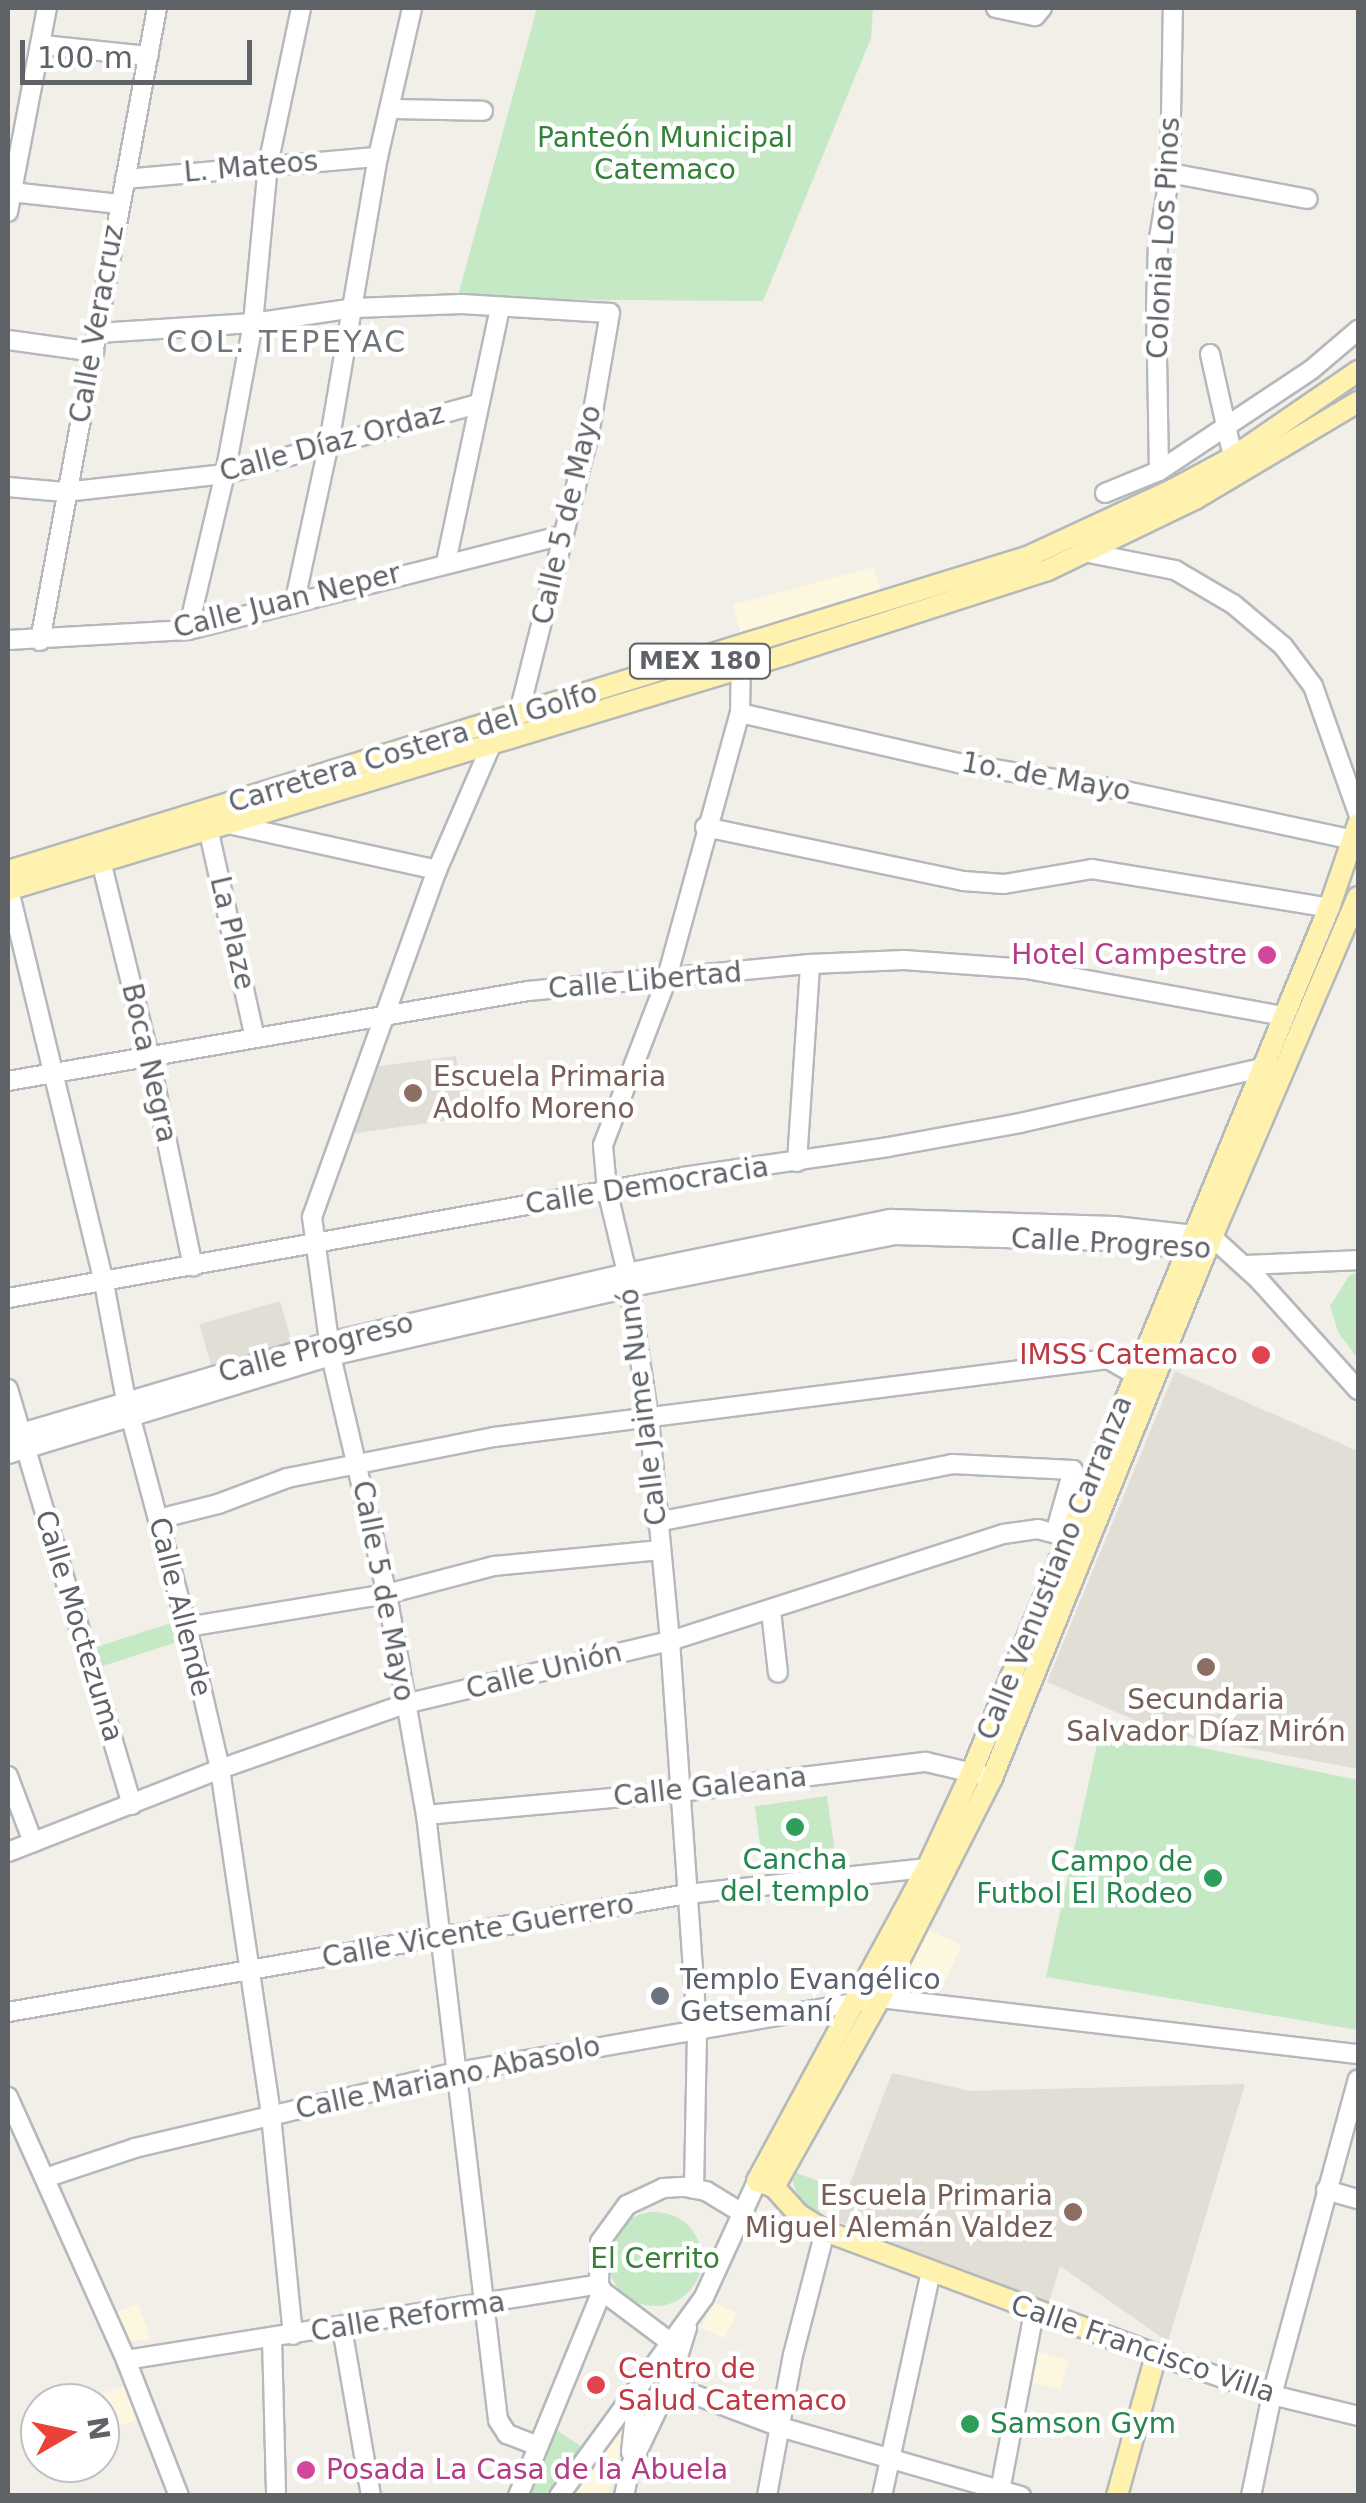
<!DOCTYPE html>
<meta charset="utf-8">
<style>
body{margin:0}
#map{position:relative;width:1366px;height:2503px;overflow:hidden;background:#f1efe8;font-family:"DejaVu Sans",sans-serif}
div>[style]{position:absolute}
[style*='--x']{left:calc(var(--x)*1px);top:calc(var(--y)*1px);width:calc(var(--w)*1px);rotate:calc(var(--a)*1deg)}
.commercial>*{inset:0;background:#fef7e0;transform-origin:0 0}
.education>*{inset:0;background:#e1ded6;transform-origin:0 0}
.green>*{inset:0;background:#c5e8c5;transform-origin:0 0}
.round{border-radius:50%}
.roads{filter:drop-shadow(2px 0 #b5b8bc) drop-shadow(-2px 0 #b5b8bc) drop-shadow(0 2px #b5b8bc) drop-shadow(0 -2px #b5b8bc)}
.minor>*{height:18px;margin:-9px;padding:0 9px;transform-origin:9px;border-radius:9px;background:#fff}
.major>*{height:20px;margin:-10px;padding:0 10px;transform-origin:10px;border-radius:10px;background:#fff2af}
.dots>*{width:28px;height:28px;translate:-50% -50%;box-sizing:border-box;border:5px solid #fff;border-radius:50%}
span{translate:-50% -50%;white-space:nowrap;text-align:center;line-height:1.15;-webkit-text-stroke:9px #fff;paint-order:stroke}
.shield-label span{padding:2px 8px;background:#fff;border:2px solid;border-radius:8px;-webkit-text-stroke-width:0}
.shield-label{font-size:25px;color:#5f6368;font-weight:700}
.park-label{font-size:28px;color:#348238}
.street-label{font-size:28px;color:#5f6368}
.hotel-label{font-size:28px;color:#b23c85}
.right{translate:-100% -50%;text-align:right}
.left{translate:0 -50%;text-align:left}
.education-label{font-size:28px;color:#785e54}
.health-label{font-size:28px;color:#be3a42}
.leisure-label{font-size:28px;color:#27864d}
.worship-label{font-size:28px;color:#5b616d}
.neighbourhood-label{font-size:30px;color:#70757a;letter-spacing:2.5px}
.frame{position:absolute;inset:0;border:10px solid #5f6368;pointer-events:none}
.north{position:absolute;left:20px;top:2383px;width:100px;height:100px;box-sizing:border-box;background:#fff;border:2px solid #bfc1c3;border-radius:50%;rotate:81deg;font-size:28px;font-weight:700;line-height:40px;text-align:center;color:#5f6368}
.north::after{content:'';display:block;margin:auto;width:35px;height:45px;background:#ea4335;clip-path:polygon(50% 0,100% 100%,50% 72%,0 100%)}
.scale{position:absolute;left:20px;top:40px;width:232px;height:45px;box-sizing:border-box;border:5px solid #5f6368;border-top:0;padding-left:12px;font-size:30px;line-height:35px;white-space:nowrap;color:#5f6368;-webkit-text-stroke:8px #fff;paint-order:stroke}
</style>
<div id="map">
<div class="commercial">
<div style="left:874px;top:567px;width:30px;height:146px;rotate:75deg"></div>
<div style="left:926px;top:1929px;width:39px;height:45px;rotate:24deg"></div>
<div style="left:713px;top:2302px;width:26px;height:28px;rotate:25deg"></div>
<div style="clip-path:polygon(138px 2304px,151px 2339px,128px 2341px,116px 2312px)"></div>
<div style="left:1033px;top:2350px;width:37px;height:31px;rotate:16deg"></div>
<div style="left:125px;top:2386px;width:36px;height:23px;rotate:72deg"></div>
<div style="clip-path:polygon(617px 2421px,626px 2427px,608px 2495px,577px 2495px,569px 2490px)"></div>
</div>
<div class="education">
<div style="clip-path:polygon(456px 1056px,465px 1118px,350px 1134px,373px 1067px)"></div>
<div style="left:280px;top:1301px;width:47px;height:84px;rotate:74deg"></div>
<div style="clip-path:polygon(1175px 1371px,1358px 1451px,1358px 1769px,1162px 1732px,1047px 1682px)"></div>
<div style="clip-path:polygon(892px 2073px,970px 2091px,1245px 2084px,1168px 2342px,1060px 2266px,1048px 2306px,836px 2220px)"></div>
</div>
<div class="green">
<div style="clip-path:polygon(537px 8px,873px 8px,871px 38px,763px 301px,457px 299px)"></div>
<div style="clip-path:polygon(1358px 1272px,1358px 1359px,1338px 1332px,1330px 1306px,1349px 1276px)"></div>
<div style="left:174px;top:1622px;width:20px;height:82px;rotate:72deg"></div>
<div style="clip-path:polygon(1101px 1727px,1358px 1780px,1358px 2030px,1046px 1977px)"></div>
<div style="left:827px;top:1796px;width:52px;height:73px;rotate:82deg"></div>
<div style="clip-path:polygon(794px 2172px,829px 2185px,819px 2212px,799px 2200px,792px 2179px)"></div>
<div class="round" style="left:608px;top:2212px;width:94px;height:94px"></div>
<div style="clip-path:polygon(555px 2429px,582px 2447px,545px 2495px,532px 2495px,523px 2490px)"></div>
</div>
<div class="roads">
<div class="minor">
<div style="--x:996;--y:8;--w:40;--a:12"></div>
<div style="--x:1035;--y:16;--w:11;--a:-49"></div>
<div style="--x:42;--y:45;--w:107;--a:5.9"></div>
<div style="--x:391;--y:109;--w:92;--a:1.2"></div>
<div style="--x:1170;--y:173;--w:140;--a:10.7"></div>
<div style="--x:125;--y:179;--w:254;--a:-5"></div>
<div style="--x:11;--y:192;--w:109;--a:6.3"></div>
<div style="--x:8;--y:212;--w:208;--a:-79.2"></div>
<div style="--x:98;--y:333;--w:155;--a:-3.7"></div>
<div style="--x:253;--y:323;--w:102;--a:-8.4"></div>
<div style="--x:354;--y:308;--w:108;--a:-2.1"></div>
<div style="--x:462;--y:304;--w:148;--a:3.5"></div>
<div style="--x:610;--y:313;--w:123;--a:99.8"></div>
<div style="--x:589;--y:434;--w:291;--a:104.1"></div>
<div style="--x:8;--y:340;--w:87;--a:7.9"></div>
<div style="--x:1210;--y:354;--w:106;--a:77.4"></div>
<div style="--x:1233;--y:457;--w:14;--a:54"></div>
<div style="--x:1159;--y:471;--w:182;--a:-33.6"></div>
<div style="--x:1311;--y:370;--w:62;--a:-40.4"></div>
<div style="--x:8;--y:487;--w:57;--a:5"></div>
<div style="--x:65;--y:492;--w:161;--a:-6.4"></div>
<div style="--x:225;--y:474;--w:262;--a:-15.5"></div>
<div style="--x:1105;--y:493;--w:58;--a:-22.2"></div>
<div style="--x:1159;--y:471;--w:164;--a:-91"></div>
<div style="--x:1156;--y:307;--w:63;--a:-88.2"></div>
<div style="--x:1158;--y:244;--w:72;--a:-80.4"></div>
<div style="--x:1170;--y:173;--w:165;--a:-89"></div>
<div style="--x:1084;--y:552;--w:93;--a:11.2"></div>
<div style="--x:1175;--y:570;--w:67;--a:30.4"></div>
<div style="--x:1233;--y:604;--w:65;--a:40"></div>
<div style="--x:1283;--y:646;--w:50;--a:53.1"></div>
<div style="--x:1313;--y:686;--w:135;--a:70.5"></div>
<div style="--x:446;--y:562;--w:261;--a:-78"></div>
<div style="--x:295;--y:600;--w:161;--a:-77.8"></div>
<div style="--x:329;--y:443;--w:290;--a:-80.3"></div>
<div style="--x:378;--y:157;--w:153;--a:-77.1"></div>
<div style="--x:188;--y:630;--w:160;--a:-76.7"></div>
<div style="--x:225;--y:474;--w:154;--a:-79.5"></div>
<div style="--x:253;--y:323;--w:159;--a:-84.6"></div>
<div style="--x:268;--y:165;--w:160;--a:-78.1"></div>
<div style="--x:8;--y:640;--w:180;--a:-3.2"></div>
<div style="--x:188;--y:630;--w:387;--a:-14.2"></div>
<div style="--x:40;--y:641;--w:644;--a:-79.53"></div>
<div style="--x:740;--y:713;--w:224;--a:12.9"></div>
<div style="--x:958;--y:763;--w:160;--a:9.3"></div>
<div style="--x:1116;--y:789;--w:242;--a:12.1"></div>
<div style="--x:492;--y:743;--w:138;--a:113.4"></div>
<div style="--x:437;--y:870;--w:369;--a:109.8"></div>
<div style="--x:312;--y:1217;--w:140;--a:82.2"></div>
<div style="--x:331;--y:1356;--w:244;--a:76.8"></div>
<div style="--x:387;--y:1594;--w:224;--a:80"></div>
<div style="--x:426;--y:1815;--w:609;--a:83.21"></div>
<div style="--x:498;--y:2420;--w:17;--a:57"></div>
<div style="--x:507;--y:2434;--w:33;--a:21"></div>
<div style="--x:228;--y:824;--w:214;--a:12.4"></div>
<div style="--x:705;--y:827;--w:264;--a:11.8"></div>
<div style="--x:963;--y:881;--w:41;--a:4.2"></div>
<div style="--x:1004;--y:884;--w:89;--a:-9.7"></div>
<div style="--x:1092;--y:869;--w:240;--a:9.3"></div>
<div style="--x:208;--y:828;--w:215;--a:77.4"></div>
<div style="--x:101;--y:861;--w:201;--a:76.2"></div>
<div style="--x:149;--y:1056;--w:215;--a:78.2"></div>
<div style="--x:9;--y:890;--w:404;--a:76.4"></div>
<div style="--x:104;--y:1283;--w:119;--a:79.4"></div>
<div style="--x:126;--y:1400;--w:235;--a:75"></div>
<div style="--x:187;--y:1627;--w:146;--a:76.9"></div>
<div style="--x:220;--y:1769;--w:350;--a:81.6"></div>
<div style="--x:271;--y:2115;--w:221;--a:84.3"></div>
<div style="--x:8;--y:1081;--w:528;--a:-9.82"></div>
<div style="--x:528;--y:991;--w:283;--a:-5.5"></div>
<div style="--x:810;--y:964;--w:94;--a:-2.4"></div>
<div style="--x:904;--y:960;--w:123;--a:4.2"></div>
<div style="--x:1027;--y:969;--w:261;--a:10.4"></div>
<div style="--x:797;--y:1162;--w:198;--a:-86.2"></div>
<div style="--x:1244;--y:1265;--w:114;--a:-2.5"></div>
<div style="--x:8;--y:1298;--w:686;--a:-10.16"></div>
<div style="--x:683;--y:1177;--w:207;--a:-8.3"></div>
<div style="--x:888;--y:1147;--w:134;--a:-10.3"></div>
<div style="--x:1020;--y:1123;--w:248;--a:-12.8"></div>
<div style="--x:1262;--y:1068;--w:13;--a:18"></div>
<div style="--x:8;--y:1389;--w:434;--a:73.4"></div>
<div style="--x:8;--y:1437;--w:335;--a:-16.5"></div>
<div style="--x:329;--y:1342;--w:306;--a:-13"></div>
<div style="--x:627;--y:1273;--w:269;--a:-11.6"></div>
<div style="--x:891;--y:1219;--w:223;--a:1.8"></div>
<div style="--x:1114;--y:1226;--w:99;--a:6.4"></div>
<div style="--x:1212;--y:1237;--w:64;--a:42.5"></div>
<div style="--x:1259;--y:1280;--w:148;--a:48"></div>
<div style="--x:8;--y:1454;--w:338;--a:-16.9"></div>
<div style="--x:331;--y:1356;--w:304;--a:-12.9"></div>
<div style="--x:627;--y:1288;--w:272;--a:-11.2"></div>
<div style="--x:894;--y:1235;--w:218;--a:1.6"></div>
<div style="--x:1112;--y:1241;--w:87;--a:5.9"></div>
<div style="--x:158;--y:1519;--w:62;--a:-14"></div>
<div style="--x:218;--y:1504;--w:74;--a:-20.6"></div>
<div style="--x:287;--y:1478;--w:211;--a:-11.2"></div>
<div style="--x:494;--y:1437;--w:619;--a:-7.24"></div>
<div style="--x:1108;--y:1359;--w:30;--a:30"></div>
<div style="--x:657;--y:1522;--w:301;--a:-11.1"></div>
<div style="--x:952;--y:1464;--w:121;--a:2.8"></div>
<div style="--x:1073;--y:1470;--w:62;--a:105.8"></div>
<div style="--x:771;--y:1611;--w:62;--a:83.6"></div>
<div style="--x:187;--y:1627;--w:203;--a:-9.4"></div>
<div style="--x:387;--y:1594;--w:111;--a:-14.7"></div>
<div style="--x:494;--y:1566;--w:166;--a:-5.5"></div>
<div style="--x:8;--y:1776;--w:71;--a:69.3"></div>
<div style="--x:426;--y:1815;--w:255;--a:-5.2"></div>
<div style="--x:680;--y:1792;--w:248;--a:-7"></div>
<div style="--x:926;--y:1762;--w:57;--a:13.1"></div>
<div style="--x:8;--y:1852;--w:228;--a:-21.4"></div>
<div style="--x:220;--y:1769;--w:196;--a:-19.4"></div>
<div style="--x:405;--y:1704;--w:272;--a:-13.4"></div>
<div style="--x:670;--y:1641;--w:350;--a:-17.8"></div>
<div style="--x:1003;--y:1534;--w:35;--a:-8"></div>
<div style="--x:1038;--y:1529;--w:41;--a:15.4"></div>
<div style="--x:8;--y:2012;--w:689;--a:-9.86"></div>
<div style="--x:687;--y:1894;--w:249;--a:-6.2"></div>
<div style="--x:8;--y:2097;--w:288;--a:65.8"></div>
<div style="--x:126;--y:2360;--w:146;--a:68.7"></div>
<div style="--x:45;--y:2178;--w:95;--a:-18.4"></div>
<div style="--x:135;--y:2148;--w:331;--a:-13.3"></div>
<div style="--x:457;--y:2072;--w:429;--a:-9.9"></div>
<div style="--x:880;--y:1998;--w:481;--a:6.7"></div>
<div style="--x:694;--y:2189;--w:162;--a:-88.9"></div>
<div style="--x:697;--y:2027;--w:387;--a:-94"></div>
<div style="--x:670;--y:1641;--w:222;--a:-95.4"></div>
<div style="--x:649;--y:1420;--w:149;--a:-98.5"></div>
<div style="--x:627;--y:1273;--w:85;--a:-103.5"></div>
<div style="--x:607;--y:1190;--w:45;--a:-95.1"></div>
<div style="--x:603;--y:1145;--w:176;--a:-69"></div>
<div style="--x:666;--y:981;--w:278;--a:-74.6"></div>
<div style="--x:740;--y:713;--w:55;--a:-89"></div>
<div style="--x:1326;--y:2190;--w:33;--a:16"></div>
<div style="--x:599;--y:2284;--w:42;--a:-88.6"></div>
<div style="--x:600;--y:2242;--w:46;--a:-53.9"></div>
<div style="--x:627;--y:2205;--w:40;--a:-25"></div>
<div style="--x:663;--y:2188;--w:22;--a:-3"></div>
<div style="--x:685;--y:2187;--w:21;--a:11"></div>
<div style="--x:706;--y:2191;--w:42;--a:31.4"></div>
<div style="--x:599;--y:2284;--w:8;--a:67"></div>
<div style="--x:602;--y:2291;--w:85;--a:36.9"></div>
<div style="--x:342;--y:2328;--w:170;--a:80.2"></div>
<div style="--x:272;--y:2338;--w:158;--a:88.5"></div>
<div style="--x:1156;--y:2355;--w:123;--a:19"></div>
<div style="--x:1272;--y:2395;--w:89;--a:13.7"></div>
<div style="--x:126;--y:2360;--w:479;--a:-9.1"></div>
<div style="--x:669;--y:2385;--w:119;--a:20.7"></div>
<div style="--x:780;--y:2427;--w:251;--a:16"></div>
<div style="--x:631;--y:2452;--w:64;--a:-83.8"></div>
<div style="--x:518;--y:2496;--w:222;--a:-67.7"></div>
<div style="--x:559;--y:2496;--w:246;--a:-53.9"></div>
<div style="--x:704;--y:2297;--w:128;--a:-65.4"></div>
<div style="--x:624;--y:2496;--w:30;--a:-78"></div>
<div style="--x:630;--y:2467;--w:91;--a:-64.6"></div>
<div style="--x:669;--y:2385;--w:60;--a:-72.5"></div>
<div style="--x:767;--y:2496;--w:143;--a:-79.6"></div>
<div style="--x:793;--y:2355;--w:128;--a:-75.5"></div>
<div style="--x:882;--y:2496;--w:229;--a:-77.7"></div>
<div style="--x:999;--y:2496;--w:187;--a:-79.2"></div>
<div style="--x:1251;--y:2496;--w:103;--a:-78.3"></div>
<div style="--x:1272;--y:2395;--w:327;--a:-74.8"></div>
</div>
<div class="major">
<div style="--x:8;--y:871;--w:1066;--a:-17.13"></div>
<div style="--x:1027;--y:557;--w:160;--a:-24.8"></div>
<div style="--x:1172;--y:490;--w:69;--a:-28.4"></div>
<div style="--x:1233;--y:457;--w:152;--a:-34.5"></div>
<div style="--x:8;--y:890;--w:815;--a:-16.83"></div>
<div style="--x:788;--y:654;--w:273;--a:-17.9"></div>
<div style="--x:1048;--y:570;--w:163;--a:-25.8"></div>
<div style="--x:1195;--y:499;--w:190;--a:-30.8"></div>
<div style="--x:774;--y:2187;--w:18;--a:-161"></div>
<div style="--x:757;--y:2181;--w:356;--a:-61.5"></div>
<div style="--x:927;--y:1868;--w:107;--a:-65.1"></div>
<div style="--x:972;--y:1771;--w:934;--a:-67.53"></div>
<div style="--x:1329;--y:908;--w:89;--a:-71"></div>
<div style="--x:774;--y:2187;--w:217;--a:-60.7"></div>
<div style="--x:880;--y:1998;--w:247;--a:-63"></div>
<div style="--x:992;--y:1778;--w:569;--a:-67.9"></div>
<div style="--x:1206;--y:1251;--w:385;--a:-66.8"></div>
<div style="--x:774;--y:2187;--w:36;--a:48"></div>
<div style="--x:798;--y:2214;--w:32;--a:32"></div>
<div style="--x:825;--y:2231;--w:353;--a:20.5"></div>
<div style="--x:1156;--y:2355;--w:146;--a:105.5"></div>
</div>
</div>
<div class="dots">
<div style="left:1267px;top:955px;background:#d1479c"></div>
<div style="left:413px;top:1093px;background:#8d6e63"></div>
<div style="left:1261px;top:1355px;background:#e0444e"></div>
<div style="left:1206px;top:1667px;background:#8d6e63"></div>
<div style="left:795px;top:1827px;background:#2e9e5b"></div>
<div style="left:1213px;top:1878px;background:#2e9e5b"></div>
<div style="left:660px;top:1996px;background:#6b7280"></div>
<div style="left:1073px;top:2212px;background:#8d6e63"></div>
<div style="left:596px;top:2385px;background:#e0444e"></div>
<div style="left:970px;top:2424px;background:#2e9e5b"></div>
<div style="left:306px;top:2470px;background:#d1479c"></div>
</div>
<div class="shield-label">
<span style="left:700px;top:661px">MEX 180</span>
</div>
<div class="park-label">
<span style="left:665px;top:154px">Panteón Municipal<br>Catemaco</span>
<span style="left:655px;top:2259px">El Cerrito</span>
</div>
<div class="street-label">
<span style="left:251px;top:167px;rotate:-5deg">L. Mateos</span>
<span style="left:1164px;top:238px;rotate:-87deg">Colonia Los Pinos</span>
<span style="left:97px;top:324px;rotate:-80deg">Calle Veracruz</span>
<span style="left:332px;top:443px;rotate:-15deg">Calle Díaz Ordaz</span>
<span style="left:567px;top:515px;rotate:-77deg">Calle 5 de Mayo</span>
<span style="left:287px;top:601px;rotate:-14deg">Calle Juan Neper</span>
<span style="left:413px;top:748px;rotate:-17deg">Carretera Costera del Golfo</span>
<span style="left:1046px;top:777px;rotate:10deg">1o. de Mayo</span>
<span style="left:232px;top:933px;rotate:77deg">La Plaze</span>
<span style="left:645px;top:981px;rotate:-5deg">Calle Libertad</span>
<span style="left:149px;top:1063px;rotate:77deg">Boca Negra</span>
<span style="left:647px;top:1186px;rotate:-9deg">Calle Democracia</span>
<span style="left:1111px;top:1244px;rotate:3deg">Calle Progreso</span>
<span style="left:316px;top:1348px;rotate:-15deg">Calle Progreso</span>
<span style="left:643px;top:1407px;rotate:-97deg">Calle Jaime Nunó</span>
<span style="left:1055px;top:1568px;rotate:-68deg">Calle Venustiano Carranza</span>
<span style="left:383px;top:1591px;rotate:79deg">Calle 5 de Mayo</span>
<span style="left:180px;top:1607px;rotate:76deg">Calle Allende</span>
<span style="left:79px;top:1626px;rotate:73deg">Calle Moctezuma</span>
<span style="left:544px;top:1671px;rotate:-14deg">Calle Unión</span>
<span style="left:710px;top:1787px;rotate:-6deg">Calle Galeana</span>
<span style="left:478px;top:1931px;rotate:-10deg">Calle Vicente Guerrero</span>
<span style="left:448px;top:2078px;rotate:-12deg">Calle Mariano Abasolo</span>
<span style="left:408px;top:2317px;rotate:-9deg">Calle Reforma</span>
<span style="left:1143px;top:2349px;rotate:19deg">Calle Francisco Villa</span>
</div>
<div class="hotel-label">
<span class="right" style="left:1247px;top:955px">Hotel Campestre</span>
<span class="left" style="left:326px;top:2470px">Posada La Casa de la Abuela</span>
</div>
<div class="education-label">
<span class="left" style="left:433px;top:1093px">Escuela Primaria<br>Adolfo Moreno</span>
<span style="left:1206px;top:1716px">Secundaria<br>Salvador Díaz Mirón</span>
<span class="right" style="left:1053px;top:2212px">Escuela Primaria<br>Miguel Alemán Valdez</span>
</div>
<div class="health-label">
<span class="right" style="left:1238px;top:1355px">IMSS Catemaco</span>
<span class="left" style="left:618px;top:2385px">Centro de<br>Salud Catemaco</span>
</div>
<div class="leisure-label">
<span style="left:795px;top:1876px">Cancha<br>del templo</span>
<span class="right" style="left:1193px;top:1878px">Campo de<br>Futbol El Rodeo</span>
<span class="left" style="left:990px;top:2424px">Samson Gym</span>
</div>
<div class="worship-label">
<span class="left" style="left:680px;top:1996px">Templo Evangélico<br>Getsemaní</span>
</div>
<div class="neighbourhood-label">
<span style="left:287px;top:342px">COL. TEPEYAC</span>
</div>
<div class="frame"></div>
<div class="north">N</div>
<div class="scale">100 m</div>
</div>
